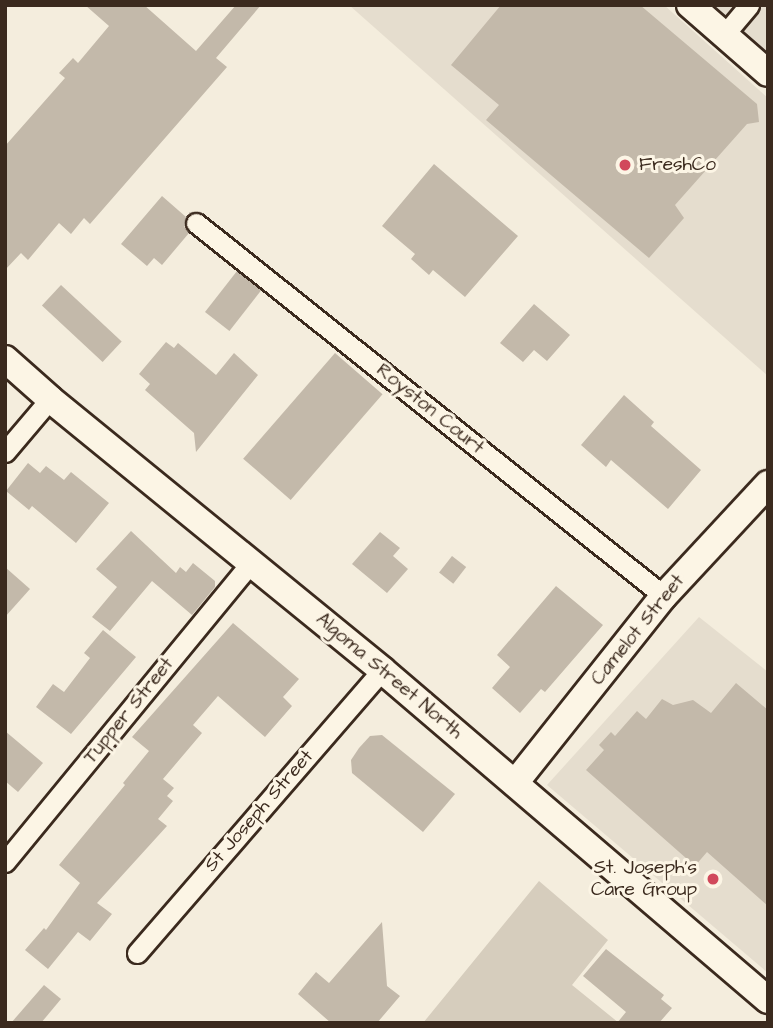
<!DOCTYPE html>
<style>
body{margin:0}
#map{position:relative;width:773px;height:1028px;overflow:hidden;background:#f4eddd;font-family:"Architects Daughter",sans-serif}
div>[style]{position:absolute}
[style*='--x']{left:calc(var(--x)*1px);top:calc(var(--y)*1px);width:calc(var(--w)*1px);rotate:calc(var(--a)*1deg)}
.built>*{inset:0;background:#e5ddce}
.green>*{inset:0;background:#d6cdbd}
.building>*{inset:0;background:#c3b9aa;transform-origin:0 0}
.roads{filter:drop-shadow(2px 0 #3b2a1e) drop-shadow(-2px 0 #3b2a1e) drop-shadow(0 2px #3b2a1e) drop-shadow(0 -2px #3b2a1e)}
.street>*{height:19px;margin:-9.5px;padding:0 9.5px;transform-origin:9.5px;border-radius:9.5px;background:#fcf5e5}
.secondary>*{height:26px;margin:-13px;padding:0 13px;transform-origin:13px;border-radius:13px;background:#fcf5e5}
.dots>*{width:19px;height:19px;translate:-50% -50%;box-sizing:border-box;border:4px solid #fcf5e5;border-radius:50%}
span{translate:-50% -50%;white-space:nowrap;text-align:center;line-height:1.15;-webkit-text-stroke:6px #fcf5e5;paint-order:stroke}
.poi-label{font-size:19px;color:#3b2a1e}
.left{translate:0 -50%;text-align:left}
.right{translate:-100% -50%;text-align:right}
.street-label{font-size:19px;color:#3b2a1e}
.frame{position:absolute;inset:0;border:7px solid #3b2a1e;pointer-events:none}
</style>
<div id="map">
<div class="built">
<div style="clip-path:polygon(349px 5px,664px 5px,768px 98px,768px 376px)"></div>
<div style="clip-path:polygon(714px 5px,768px 5px,768px 53px)"></div>
<div style="clip-path:polygon(699px 617px,768px 672px,768px 973px,547px 785px)"></div>
</div>
<div class="green">
<div style="clip-path:polygon(539px 881px,608px 940px,572px 985px,619px 1023px,423px 1023px)"></div>
</div>
<div class="building">
<div style="clip-path:polygon(85px 5px,144px 5px,196px 51px,236px 5px,261px 5px,216px 58px,227px 67px,90px 224px,84px 218px,71px 234px,59px 223px,28px 260px,21px 253px,5px 270px,5px 146px,65px 78px,59px 73px,73px 58px,78px 63px,109px 26px)"></div>
<div style="clip-path:polygon(501px 5px,640px 5px,757px 104px,759px 122px,747px 124px,675px 205px,684px 218px,649px 258px,486px 120px,499px 105px,451px 65px)"></div>
<div style="clip-path:polygon(434px 164px,518px 236px,465px 297px,433px 270px,429px 275px,411px 259px,415px 254px,382px 226px)"></div>
<div style="clip-path:polygon(162px 196px,186px 217px,184px 227px,189px 233px,162px 265px,154px 258px,147px 266px,121px 244px)"></div>
<div style="left:237px;top:271px;width:31px;height:52px;rotate:38deg"></div>
<div style="left:61px;top:285px;width:83px;height:28px;rotate:43deg"></div>
<div style="clip-path:polygon(534px 304px,570px 335px,547px 361px,534px 350px,523px 362px,500px 343px)"></div>
<div style="clip-path:polygon(166px 342px,174px 348px,178px 343px,216px 375px,234px 353px,258px 375px,196px 452px,194px 433px,145px 390px,150px 384px,139px 374px)"></div>
<div style="left:335px;top:353px;width:63px;height:140px;rotate:41deg"></div>
<div style="clip-path:polygon(624px 395px,654px 422px,651px 426px,701px 470px,668px 509px,611px 460px,606px 467px,581px 445px)"></div>
<div style="clip-path:polygon(28px 463px,40px 473px,46px 466px,64px 480px,71px 472px,109px 503px,76px 543px,32px 506px,29px 510px,6px 491px)"></div>
<div style="clip-path:polygon(131px 531px,176px 573px,180px 567px,186px 572px,193px 563px,215px 581px,215px 587px,192px 615px,152px 581px,110px 631px,92px 617px,117px 587px,96px 569px)"></div>
<div style="clip-path:polygon(380px 532px,400px 548px,393px 556px,408px 569px,387px 593px,352px 564px)"></div>
<div style="left:452px;top:556px;width:18px;height:21px;rotate:38deg"></div>
<div style="clip-path:polygon(5px 567px,30px 589px,5px 617px)"></div>
<div style="clip-path:polygon(556px 586px,603px 625px,545px 692px,541px 689px,520px 713px,492px 688px,510px 667px,497px 655px)"></div>
<div style="clip-path:polygon(233px 623px,299px 679px,283px 697px,292px 706px,265px 737px,218px 696px,193px 725px,202px 733px,163px 779px,174px 788px,167px 796px,173px 801px,158px 819px,167px 826px,97px 903px,112px 914px,90px 941px,78px 932px,48px 969px,25px 950px,44px 928px,46px 930px,80px 883px,59px 865px,125px 785px,123px 783px,149px 751px,132px 737px)"></div>
<div style="clip-path:polygon(103px 630px,136px 657px,71px 734px,36px 707px,53px 684px,64px 692px,90px 658px,84px 653px)"></div>
<div style="clip-path:polygon(736px 683px,768px 710px,768px 906px,707px 852px,695px 866px,586px 770px,604px 750px,599px 745px,611px 732px,615px 736px,637px 711px,646px 719px,662px 699px,673px 705px,693px 700px,711px 713px)"></div>
<div style="clip-path:polygon(5px 731px,43px 763px,18px 792px,5px 781px)"></div>
<div style="clip-path:polygon(382px 735px,455px 794px,423px 832px,352px 773px,351px 760px,359px 748px,370px 736px)"></div>
<div style="clip-path:polygon(382px 922px,387px 986px,400px 996px,377px 1023px,331px 1023px,298px 994px,316px 972px,329px 983px)"></div>
<div style="clip-path:polygon(606px 949px,664px 995px,661px 999px,672px 1008px,659px 1023px,617px 1023px,626px 1012px,583px 976px)"></div>
<div style="clip-path:polygon(44px 985px,61px 999px,41px 1023px,11px 1023px)"></div>
</div>
<div class="roads">
<div class="street">
<div style="--x:724;--y:35;--w:39;--a:-50"></div>
<div style="--x:196;--y:223;--w:598;--a:38.56"></div>
<div style="--x:5;--y:452;--w:70;--a:-49.7"></div>
<div style="--x:5;--y:862;--w:389;--a:-50.6"></div>
<div style="--x:137;--y:953;--w:374;--a:-49.1"></div>
</div>
<div class="secondary">
<div style="--x:690;--y:5;--w:103;--a:41.1"></div>
<div style="--x:5;--y:359;--w:60;--a:41.6"></div>
<div style="--x:50;--y:399;--w:429;--a:39.2"></div>
<div style="--x:382;--y:670;--w:508;--a:40.53"></div>
<div style="--x:515;--y:783;--w:239;--a:-51.5"></div>
<div style="--x:664;--y:596;--w:153;--a:-47.1"></div>
</div>
</div>
<div class="dots">
<div style="left:625px;top:165px;background:#d1495b"></div>
<div style="left:713px;top:879px;background:#d1495b"></div>
</div>
<div class="poi-label">
<span class="left" style="left:639px;top:165px">FreshCo</span>
<span class="right" style="left:697px;top:879px">St. Joseph's<br>Care Group</span>
</div>
<div class="street-label">
<span style="left:430px;top:409px;rotate:39deg">Royston Court</span>
<span style="left:638px;top:630px;rotate:-51deg">Camelot Street</span>
<span style="left:389px;top:676px;rotate:40deg">Algoma Street North</span>
<span style="left:129px;top:711px;rotate:-51deg">Tupper Street</span>
<span style="left:259px;top:811px;rotate:-49deg">St Joseph Street</span>
</div>
<div class="frame"></div>
</div>
